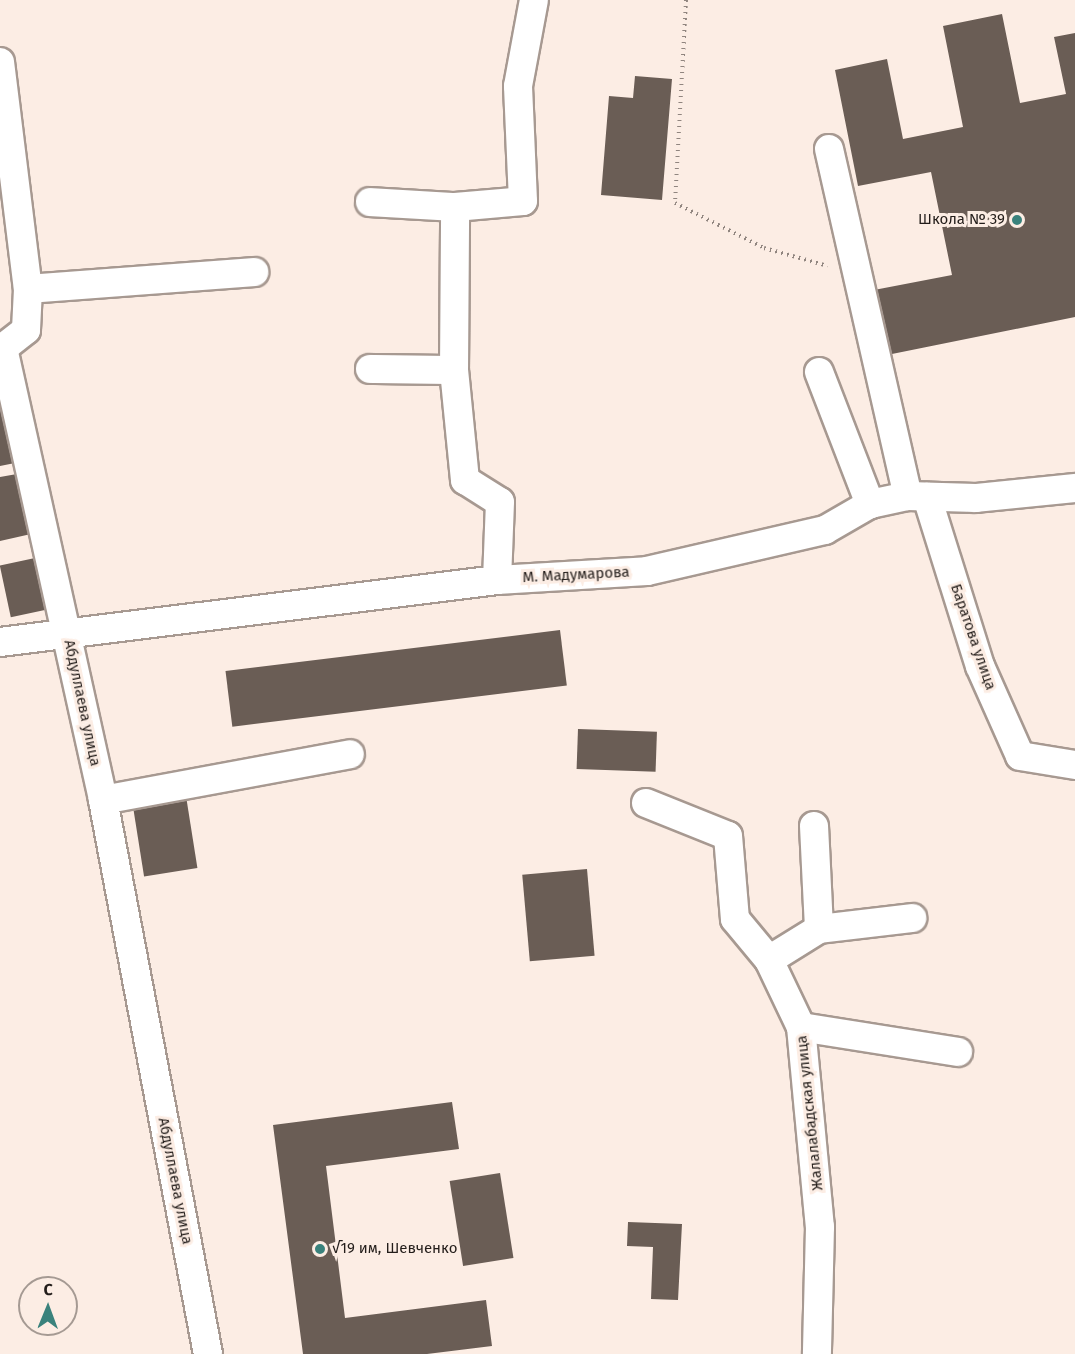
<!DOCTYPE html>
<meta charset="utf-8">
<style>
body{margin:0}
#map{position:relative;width:1075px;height:1354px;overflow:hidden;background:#fcede4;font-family:"Fira Sans",sans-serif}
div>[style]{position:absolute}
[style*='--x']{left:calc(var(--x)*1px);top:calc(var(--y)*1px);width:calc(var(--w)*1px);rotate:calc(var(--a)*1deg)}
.building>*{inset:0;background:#6a5d55;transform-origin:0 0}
.path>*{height:4px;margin-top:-2px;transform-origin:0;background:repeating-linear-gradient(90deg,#90857f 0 1.5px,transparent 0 6px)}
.roads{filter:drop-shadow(2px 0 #a79991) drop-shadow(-2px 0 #a79991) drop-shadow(0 2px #a79991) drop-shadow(0 -2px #a79991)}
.minor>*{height:28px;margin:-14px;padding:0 14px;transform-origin:14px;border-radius:14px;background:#fff}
.dots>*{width:16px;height:16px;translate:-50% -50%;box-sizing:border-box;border:3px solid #fcede4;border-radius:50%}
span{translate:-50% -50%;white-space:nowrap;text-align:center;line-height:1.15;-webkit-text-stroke:6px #fcede4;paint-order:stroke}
.poi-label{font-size:15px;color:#231d1a}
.right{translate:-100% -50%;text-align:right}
.left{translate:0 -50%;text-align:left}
.street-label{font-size:15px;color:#231d1a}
.north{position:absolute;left:18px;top:1276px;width:60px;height:60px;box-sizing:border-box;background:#fcede4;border:2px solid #a59a93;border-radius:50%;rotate:1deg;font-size:16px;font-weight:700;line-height:24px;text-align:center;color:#231d1a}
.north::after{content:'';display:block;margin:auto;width:21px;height:27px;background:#3a827c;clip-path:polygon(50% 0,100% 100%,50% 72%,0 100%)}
</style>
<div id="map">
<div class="building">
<div style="clip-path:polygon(1002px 14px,1020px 103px,1066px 94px,1054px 37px,1075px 33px,1075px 317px,887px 355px,874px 290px,952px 275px,931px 172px,858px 186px,835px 70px,887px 59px,903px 139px,963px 127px,943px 26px)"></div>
<div style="clip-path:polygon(635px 76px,672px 79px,662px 200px,601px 195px,609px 96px,633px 98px)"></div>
<div style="clip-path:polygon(0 396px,15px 463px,0 466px)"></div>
<div style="clip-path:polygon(17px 474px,31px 534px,0 541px,0 477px)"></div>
<div style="left:35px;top:558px;width:53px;height:36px;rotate:78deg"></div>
<div style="left:560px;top:630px;width:56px;height:337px;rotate:83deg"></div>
<div style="left:578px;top:729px;width:79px;height:40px;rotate:2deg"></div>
<div style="left:186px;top:796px;width:73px;height:54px;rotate:81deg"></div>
<div style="left:587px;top:869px;width:87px;height:65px;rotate:85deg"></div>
<div style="clip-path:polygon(452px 1102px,459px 1149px,326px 1166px,345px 1318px,486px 1300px,492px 1346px,427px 1354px,303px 1354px,273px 1125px)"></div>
<div style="left:500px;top:1173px;width:86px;height:51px;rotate:81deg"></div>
<div style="clip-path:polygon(628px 1222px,682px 1224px,678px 1300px,651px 1299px,653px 1247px,627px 1246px)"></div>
</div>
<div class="path">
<div style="--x:686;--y:0;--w:203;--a:93.1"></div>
<div style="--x:675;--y:203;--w:100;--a:26.8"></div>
<div style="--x:764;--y:248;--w:66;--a:15.7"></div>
</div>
<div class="roads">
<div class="minor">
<div style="--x:0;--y:62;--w:229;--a:83"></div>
<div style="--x:28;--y:289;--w:41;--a:92.8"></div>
<div style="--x:26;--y:330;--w:29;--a:142"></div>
<div style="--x:3;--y:348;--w:463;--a:77.5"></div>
<div style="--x:103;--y:800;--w:564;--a:79.27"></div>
<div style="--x:829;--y:149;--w:356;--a:77.2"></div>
<div style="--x:370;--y:202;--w:85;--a:3.4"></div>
<div style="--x:28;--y:289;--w:227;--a:-4.3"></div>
<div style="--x:370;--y:369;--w:84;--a:0.7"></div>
<div style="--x:454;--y:370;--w:163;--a:-89.6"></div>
<div style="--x:455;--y:207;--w:68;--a:-5"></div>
<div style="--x:523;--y:201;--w:115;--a:-92.5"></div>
<div style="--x:518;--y:86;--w:87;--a:-79.5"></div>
<div style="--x:454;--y:370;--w:111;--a:84.3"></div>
<div style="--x:465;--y:480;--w:41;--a:32.2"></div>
<div style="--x:500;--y:502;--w:78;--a:92.2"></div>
<div style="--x:819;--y:372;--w:142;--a:68.9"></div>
<div style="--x:927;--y:497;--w:177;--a:72.6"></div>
<div style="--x:980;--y:666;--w:98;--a:66"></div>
<div style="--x:1020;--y:756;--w:56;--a:9.3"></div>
<div style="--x:0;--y:642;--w:501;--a:-7.11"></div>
<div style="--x:497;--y:580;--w:150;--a:-3.4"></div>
<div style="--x:647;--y:571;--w:183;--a:-13"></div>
<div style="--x:825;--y:530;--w:52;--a:-30"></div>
<div style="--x:870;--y:504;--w:39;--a:-12"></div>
<div style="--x:908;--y:496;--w:68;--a:1.7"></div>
<div style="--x:976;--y:498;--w:100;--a:-5.8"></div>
<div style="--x:103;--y:800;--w:251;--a:-10.5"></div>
<div style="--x:646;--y:803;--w:88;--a:21.9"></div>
<div style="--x:728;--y:836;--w:83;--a:85.2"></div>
<div style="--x:735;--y:919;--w:53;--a:50.3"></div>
<div style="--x:769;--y:960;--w:74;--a:64.5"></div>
<div style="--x:801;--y:1027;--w:201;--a:84.6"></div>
<div style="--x:820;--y:1227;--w:127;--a:91.4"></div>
<div style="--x:814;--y:826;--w:103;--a:87.2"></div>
<div style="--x:769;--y:960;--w:59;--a:-31.8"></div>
<div style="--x:819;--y:929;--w:94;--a:-6.7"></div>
<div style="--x:801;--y:1027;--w:159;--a:9"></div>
</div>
</div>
<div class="dots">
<div style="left:1017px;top:220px;background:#3a827c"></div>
<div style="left:320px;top:1249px;background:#3a827c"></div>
</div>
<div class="poi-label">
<span class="right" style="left:1005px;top:220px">Школа № 39</span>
<span class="left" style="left:332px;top:1249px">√19 им, Шевченко</span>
</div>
<div class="street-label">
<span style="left:576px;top:575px;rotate:-3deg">М. Мадумарова</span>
<span style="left:973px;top:637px;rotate:71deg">Баратова улица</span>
<span style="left:82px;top:703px;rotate:78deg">Абдуллаева улица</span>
<span style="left:810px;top:1113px;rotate:-96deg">Жалалабадская улица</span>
<span style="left:175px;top:1181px;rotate:79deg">Абдуллаева улица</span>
</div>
<div class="north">С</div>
</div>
